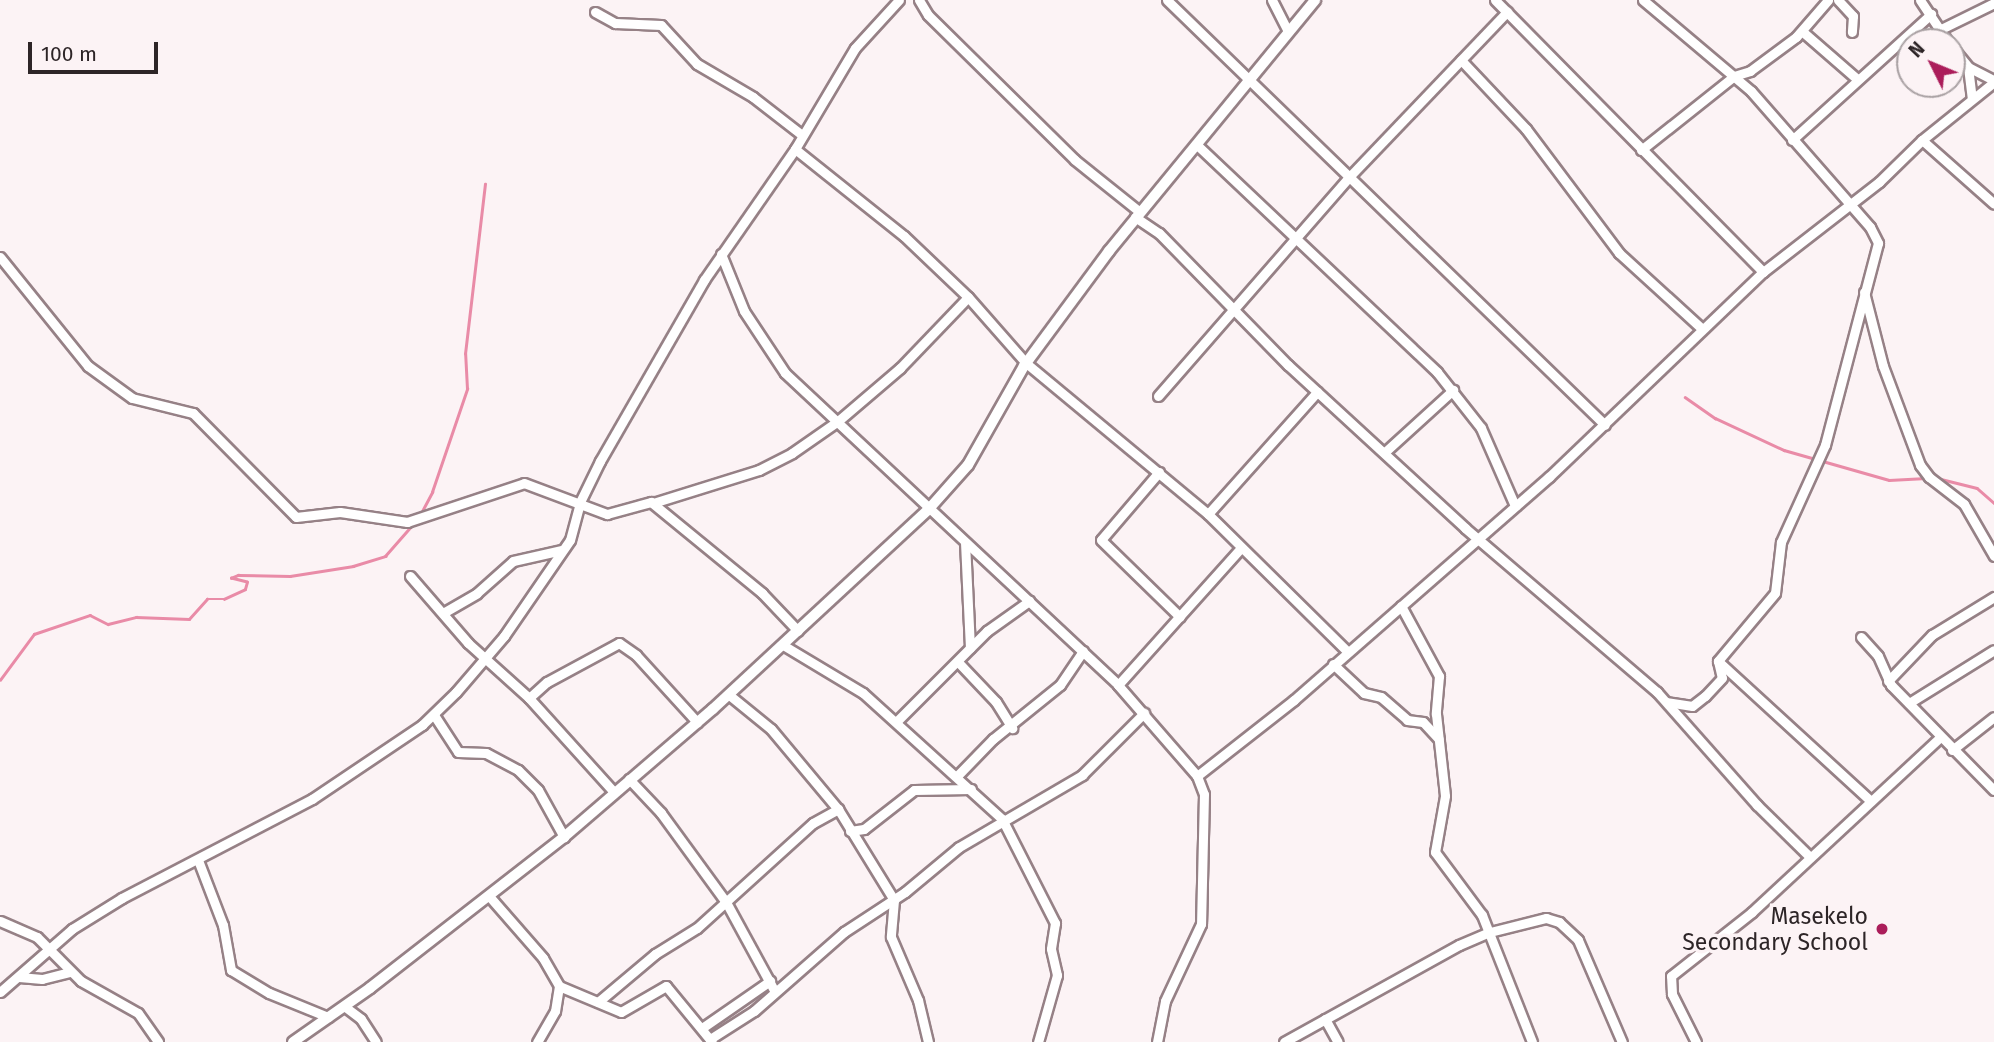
<!DOCTYPE html>
<style>
body{margin:0}
#map{position:relative;width:1994px;height:1042px;overflow:hidden;background:#fcf3f5;font-family:"Fira Sans",sans-serif}
div>[style]{position:absolute}
[style*='--x']{left:calc(var(--x)*1px);top:calc(var(--y)*1px);width:calc(var(--w)*1px);rotate:calc(var(--a)*1deg)}
.stream>*{height:2.5px;margin:-1.25px;padding:0 1.25px;transform-origin:1.25px;border-radius:1.25px;background:#e98ba7}
.roads{filter:drop-shadow(2px 0 #968186) drop-shadow(-2px 0 #968186) drop-shadow(0 2px #968186) drop-shadow(0 -2px #968186)}
.minor>*{height:9px;margin:-4.5px;padding:0 4.5px;transform-origin:4.5px;border-radius:4.5px;background:#fff}
.tertiary>*{height:10px;margin:-5px;padding:0 5px;transform-origin:5px;border-radius:5px;background:#fff}
.dots>*{width:19px;height:19px;translate:-50% -50%;box-sizing:border-box;border:4px solid #fcf3f5;border-radius:50%}
span{translate:-50% -50%;white-space:nowrap;text-align:center;line-height:1.15;-webkit-text-stroke:7px #fcf3f5;paint-order:stroke}
.poi-label{font-size:23px;color:#2d2527}
.right{translate:-100% -50%;text-align:right}
.north{position:absolute;left:1896px;top:28px;width:70px;height:70px;box-sizing:border-box;background:#fcf3f5;border:2px solid #a9a1a3;border-radius:50%;rotate:313deg;font-size:19px;font-weight:700;line-height:28px;text-align:center;color:#2d2527}
.north::after{content:'';display:block;margin:auto;width:24px;height:32px;background:#ab1d5a;clip-path:polygon(50% 0,100% 100%,50% 72%,0 100%)}
.scale{position:absolute;left:28px;top:42px;width:130px;height:32px;box-sizing:border-box;border:4px solid #2d2527;border-top:0;padding-left:9px;font-size:21px;line-height:24px;white-space:nowrap;color:#2d2527;-webkit-text-stroke:5px #fcf3f5;paint-order:stroke}
</style>
<div id="map">
<div class="stream">
<div style="--x:1685;--y:397;--w:37;--a:35"></div>
<div style="--x:1715;--y:418;--w:76;--a:24.9"></div>
<div style="--x:1784;--y:450;--w:109;--a:15.9"></div>
<div style="--x:1889;--y:480;--w:37;--a:-3"></div>
<div style="--x:1933;--y:477;--w:45;--a:14"></div>
<div style="--x:1977;--y:488;--w:23;--a:41"></div>
<div style="--x:420;--y:515;--w:26;--a:-62"></div>
<div style="--x:432;--y:492;--w:109;--a:-71.2"></div>
<div style="--x:467;--y:389;--w:35;--a:-93"></div>
<div style="--x:465;--y:354;--w:171;--a:-83.3"></div>
<div style="--x:0;--y:680;--w:57;--a:-53.5"></div>
<div style="--x:34;--y:634;--w:59;--a:-18.7"></div>
<div style="--x:90;--y:615;--w:20;--a:27"></div>
<div style="--x:108;--y:624;--w:29;--a:-14"></div>
<div style="--x:136;--y:617;--w:53;--a:2.2"></div>
<div style="--x:189;--y:619;--w:27;--a:-48"></div>
<div style="--x:207;--y:599;--w:17;--a:0"></div>
<div style="--x:224;--y:599;--w:23;--a:-25"></div>
<div style="--x:245;--y:589;--w:7;--a:-74"></div>
<div style="--x:247;--y:582;--w:16;--a:-166"></div>
<div style="--x:231;--y:578;--w:8;--a:-23"></div>
<div style="--x:238;--y:575;--w:52;--a:1.1"></div>
<div style="--x:290;--y:576;--w:64;--a:-9"></div>
<div style="--x:353;--y:566;--w:34;--a:-17"></div>
<div style="--x:385;--y:556;--w:44;--a:-48.7"></div>
</div>
<div class="roads">
<div class="minor">
<div style="--x:919;--y:0;--w:17;--a:59"></div>
<div style="--x:928;--y:15;--w:206;--a:44.6"></div>
<div style="--x:1075;--y:160;--w:83;--a:38.7"></div>
<div style="--x:1167;--y:0;--w:610;--a:44.14"></div>
<div style="--x:1272;--y:0;--w:34;--a:63"></div>
<div style="--x:1495;--y:0;--w:382;--a:45.4"></div>
<div style="--x:1643;--y:0;--w:141;--a:40.1"></div>
<div style="--x:1751;--y:91;--w:181;--a:48.8"></div>
<div style="--x:1870;--y:227;--w:18;--a:63"></div>
<div style="--x:1878;--y:243;--w:209;--a:104.7"></div>
<div style="--x:1825;--y:445;--w:107;--a:114.4"></div>
<div style="--x:1781;--y:542;--w:51;--a:96.7"></div>
<div style="--x:1775;--y:593;--w:89;--a:130"></div>
<div style="--x:1718;--y:661;--w:17;--a:77"></div>
<div style="--x:1722;--y:678;--w:25;--a:133"></div>
<div style="--x:1705;--y:696;--w:16;--a:142"></div>
<div style="--x:1692;--y:706;--w:25;--a:-171"></div>
<div style="--x:1838;--y:0;--w:22;--a:47"></div>
<div style="--x:1853;--y:16;--w:16;--a:94"></div>
<div style="--x:1920;--y:0;--w:50;--a:56.3"></div>
<div style="--x:595;--y:12;--w:23;--a:29"></div>
<div style="--x:615;--y:23;--w:46;--a:2.5"></div>
<div style="--x:661;--y:25;--w:53;--a:47.3"></div>
<div style="--x:697;--y:64;--w:65;--a:30.5"></div>
<div style="--x:753;--y:97;--w:62;--a:37.8"></div>
<div style="--x:1939;--y:30;--w:61;--a:-26.1"></div>
<div style="--x:1803;--y:32;--w:72;--a:41"></div>
<div style="--x:1952;--y:47;--w:26;--a:51"></div>
<div style="--x:1968;--y:67;--w:29;--a:27"></div>
<div style="--x:1461;--y:60;--w:95;--a:46.7"></div>
<div style="--x:1526;--y:129;--w:155;--a:53.1"></div>
<div style="--x:1619;--y:253;--w:111;--a:42.4"></div>
<div style="--x:1968;--y:67;--w:32;--a:83"></div>
<div style="--x:1792;--y:140;--w:188;--a:-42.2"></div>
<div style="--x:1922;--y:140;--w:96;--a:41.6"></div>
<div style="--x:1196;--y:144;--w:332;--a:43.4"></div>
<div style="--x:1437;--y:372;--w:71;--a:51.8"></div>
<div style="--x:1481;--y:428;--w:85;--a:66.4"></div>
<div style="--x:795;--y:149;--w:139;--a:38.6"></div>
<div style="--x:904;--y:236;--w:88;--a:43.6"></div>
<div style="--x:968;--y:297;--w:88;--a:48.7"></div>
<div style="--x:1026;--y:363;--w:236;--a:39.7"></div>
<div style="--x:1208;--y:514;--w:194;--a:44.6"></div>
<div style="--x:1641;--y:150;--w:119;--a:-38.5"></div>
<div style="--x:1734;--y:76;--w:17;--a:-17"></div>
<div style="--x:1750;--y:71;--w:57;--a:-36.5"></div>
<div style="--x:1796;--y:37;--w:49;--a:-49.1"></div>
<div style="--x:1135;--y:217;--w:29;--a:34"></div>
<div style="--x:1159;--y:233;--w:185;--a:45.7"></div>
<div style="--x:1288;--y:365;--w:241;--a:42.6"></div>
<div style="--x:1465;--y:528;--w:253;--a:40.5"></div>
<div style="--x:1657;--y:692;--w:151;--a:48.5"></div>
<div style="--x:1757;--y:805;--w:74;--a:44.5"></div>
<div style="--x:721;--y:254;--w:61;--a:68"></div>
<div style="--x:744;--y:311;--w:74;--a:56.5"></div>
<div style="--x:785;--y:373;--w:456;--a:43.1"></div>
<div style="--x:1118;--y:685;--w:121;--a:49"></div>
<div style="--x:1197;--y:776;--w:19;--a:69"></div>
<div style="--x:1204;--y:794;--w:130;--a:91.3"></div>
<div style="--x:1201;--y:924;--w:85;--a:115.1"></div>
<div style="--x:1165;--y:1001;--w:42;--a:101"></div>
<div style="--x:0;--y:257;--w:140;--a:51.1"></div>
<div style="--x:88;--y:366;--w:54;--a:36"></div>
<div style="--x:132;--y:398;--w:63;--a:13.8"></div>
<div style="--x:193;--y:413;--w:146;--a:45.3"></div>
<div style="--x:296;--y:517;--w:44;--a:-6.5"></div>
<div style="--x:340;--y:512;--w:68;--a:8.5"></div>
<div style="--x:407;--y:522;--w:123;--a:-18.4"></div>
<div style="--x:524;--y:483;--w:89;--a:20.5"></div>
<div style="--x:607;--y:514;--w:46;--a:-15.3"></div>
<div style="--x:651;--y:502;--w:144;--a:39.3"></div>
<div style="--x:762;--y:593;--w:52;--a:46.5"></div>
<div style="--x:1864;--y:292;--w:76;--a:75.6"></div>
<div style="--x:1883;--y:366;--w:106;--a:69.5"></div>
<div style="--x:1920;--y:465;--w:15;--a:53"></div>
<div style="--x:1929;--y:477;--w:44;--a:37.6"></div>
<div style="--x:1964;--y:504;--w:60;--a:60"></div>
<div style="--x:1158;--y:396;--w:293;--a:-48.9"></div>
<div style="--x:1351;--y:175;--w:226;--a:-46.3"></div>
<div style="--x:1386;--y:451;--w:91;--a:-42.3"></div>
<div style="--x:1159;--y:472;--w:89;--a:130.5"></div>
<div style="--x:1101;--y:540;--w:110;--a:44.3"></div>
<div style="--x:653;--y:503;--w:111;--a:-17.3"></div>
<div style="--x:759;--y:470;--w:37;--a:-27"></div>
<div style="--x:792;--y:453;--w:56;--a:-34.8"></div>
<div style="--x:838;--y:421;--w:82;--a:-40.5"></div>
<div style="--x:900;--y:368;--w:98;--a:-46.2"></div>
<div style="--x:1208;--y:514;--w:164;--a:-48.2"></div>
<div style="--x:965;--y:542;--w:106;--a:87.3"></div>
<div style="--x:410;--y:576;--w:89;--a:49.1"></div>
<div style="--x:468;--y:643;--w:82;--a:42"></div>
<div style="--x:529;--y:698;--w:127;--a:47.9"></div>
<div style="--x:1401;--y:606;--w:80;--a:61.5"></div>
<div style="--x:1439;--y:676;--w:38;--a:95"></div>
<div style="--x:1436;--y:714;--w:82;--a:83.7"></div>
<div style="--x:1445;--y:796;--w:57;--a:100.1"></div>
<div style="--x:1435;--y:852;--w:79;--a:53.3"></div>
<div style="--x:1482;--y:915;--w:136;--a:68.5"></div>
<div style="--x:443;--y:613;--w:39;--a:-30"></div>
<div style="--x:477;--y:593;--w:48;--a:-41.6"></div>
<div style="--x:513;--y:561;--w:50;--a:-12.7"></div>
<div style="--x:1861;--y:637;--w:25;--a:48"></div>
<div style="--x:1878;--y:656;--w:32;--a:66"></div>
<div style="--x:1891;--y:685;--w:147;--a:45.6"></div>
<div style="--x:783;--y:645;--w:93;--a:31"></div>
<div style="--x:863;--y:693;--w:188;--a:42.2"></div>
<div style="--x:1002;--y:819;--w:117;--a:63"></div>
<div style="--x:1055;--y:923;--w:26;--a:99"></div>
<div style="--x:1051;--y:949;--w:27;--a:77"></div>
<div style="--x:1057;--y:975;--w:70;--a:105.8"></div>
<div style="--x:1718;--y:661;--w:207;--a:42.5"></div>
<div style="--x:958;--y:662;--w:55;--a:46.5"></div>
<div style="--x:996;--y:702;--w:31;--a:58"></div>
<div style="--x:1333;--y:664;--w:42;--a:43.1"></div>
<div style="--x:1364;--y:693;--w:17;--a:13"></div>
<div style="--x:1381;--y:697;--w:35;--a:41"></div>
<div style="--x:1407;--y:720;--w:16;--a:7"></div>
<div style="--x:1423;--y:722;--w:23;--a:47"></div>
<div style="--x:1888;--y:681;--w:64;--a:-46.3"></div>
<div style="--x:1932;--y:635;--w:73;--a:-31.5"></div>
<div style="--x:1118;--y:685;--w:184;--a:-48.1"></div>
<div style="--x:728;--y:694;--w:55;--a:39.1"></div>
<div style="--x:771;--y:729;--w:104;--a:50.1"></div>
<div style="--x:838;--y:809;--w:107;--a:58.4"></div>
<div style="--x:894;--y:900;--w:37;--a:95"></div>
<div style="--x:891;--y:937;--w:69;--a:66.8"></div>
<div style="--x:918;--y:1000;--w:43;--a:76.6"></div>
<div style="--x:529;--y:698;--w:24;--a:-42"></div>
<div style="--x:547;--y:682;--w:82;--a:-28.4"></div>
<div style="--x:619;--y:643;--w:21;--a:35"></div>
<div style="--x:636;--y:655;--w:91;--a:47.7"></div>
<div style="--x:1909;--y:703;--w:100;--a:-31.9"></div>
<div style="--x:434;--y:715;--w:44;--a:57"></div>
<div style="--x:458;--y:752;--w:28;--a:2"></div>
<div style="--x:486;--y:753;--w:36;--a:28"></div>
<div style="--x:518;--y:770;--w:28;--a:45"></div>
<div style="--x:538;--y:790;--w:54;--a:61"></div>
<div style="--x:896;--y:722;--w:129;--a:-45"></div>
<div style="--x:987;--y:631;--w:52;--a:-35.5"></div>
<div style="--x:1952;--y:750;--w:53;--a:-38.2"></div>
<div style="--x:957;--y:776;--w:52;--a:-45.8"></div>
<div style="--x:993;--y:739;--w:86;--a:-38.9"></div>
<div style="--x:1060;--y:685;--w:41;--a:-55.9"></div>
<div style="--x:1197;--y:776;--w:123;--a:-38.1"></div>
<div style="--x:1294;--y:700;--w:339;--a:-41.2"></div>
<div style="--x:1549;--y:477;--w:296;--a:-43.8"></div>
<div style="--x:1763;--y:272;--w:147;--a:-37.8"></div>
<div style="--x:1879;--y:182;--w:60;--a:-44.3"></div>
<div style="--x:1922;--y:140;--w:92;--a:-38.9"></div>
<div style="--x:629;--y:779;--w:47;--a:46.7"></div>
<div style="--x:661;--y:813;--w:110;--a:53.9"></div>
<div style="--x:726;--y:902;--w:102;--a:61.4"></div>
<div style="--x:850;--y:831;--w:14;--a:-8"></div>
<div style="--x:864;--y:829;--w:63;--a:-38"></div>
<div style="--x:914;--y:790;--w:57;--a:-1"></div>
<div style="--x:198;--y:860;--w:70;--a:69"></div>
<div style="--x:223;--y:925;--w:46;--a:79.9"></div>
<div style="--x:231;--y:970;--w:44;--a:31.2"></div>
<div style="--x:269;--y:993;--w:64;--a:22.1"></div>
<div style="--x:489;--y:896;--w:82;--a:48.9"></div>
<div style="--x:543;--y:958;--w:32;--a:60"></div>
<div style="--x:559;--y:986;--w:25;--a:99"></div>
<div style="--x:555;--y:1011;--w:36;--a:120"></div>
<div style="--x:0;--y:921;--w:40;--a:23.4"></div>
<div style="--x:37;--y:937;--w:62;--a:45"></div>
<div style="--x:81;--y:981;--w:65;--a:29.3"></div>
<div style="--x:138;--y:1013;--w:35;--a:55"></div>
<div style="--x:19;--y:977;--w:23;--a:5"></div>
<div style="--x:42;--y:979;--w:29;--a:-14"></div>
<div style="--x:559;--y:986;--w:67;--a:22.8"></div>
<div style="--x:621;--y:1012;--w:52;--a:-30"></div>
<div style="--x:666;--y:986;--w:72;--a:50.6"></div>
<div style="--x:0;--y:992;--w:96;--a:-41.2"></div>
<div style="--x:72;--y:929;--w:59;--a:-31.8"></div>
<div style="--x:122;--y:898;--w:214;--a:-27.5"></div>
<div style="--x:312;--y:799;--w:133;--a:-33.9"></div>
<div style="--x:422;--y:725;--w:47;--a:-44.1"></div>
<div style="--x:456;--y:692;--w:74;--a:-49.4"></div>
<div style="--x:504;--y:636;--w:116;--a:-55.5"></div>
<div style="--x:570;--y:540;--w:39;--a:-75"></div>
<div style="--x:580;--y:502;--w:46;--a:-64"></div>
<div style="--x:600;--y:461;--w:209;--a:-60.1"></div>
<div style="--x:704;--y:280;--w:160;--a:-55.2"></div>
<div style="--x:795;--y:149;--w:117;--a:-59.3"></div>
<div style="--x:855;--y:48;--w:65;--a:-47.5"></div>
<div style="--x:598;--y:1002;--w:75;--a:-40.1"></div>
<div style="--x:655;--y:954;--w:49;--a:-31.8"></div>
<div style="--x:697;--y:928;--w:156;--a:-42.2"></div>
<div style="--x:813;--y:823;--w:29;--a:-29"></div>
<div style="--x:344;--y:1006;--w:21;--a:37"></div>
<div style="--x:361;--y:1019;--w:27;--a:57"></div>
<div style="--x:1325;--y:1019;--w:26;--a:61"></div>
<div style="--x:702;--y:1028;--w:83;--a:-34.7"></div>
<div style="--x:710;--y:1039;--w:52;--a:-32.5"></div>
<div style="--x:754;--y:1011;--w:120;--a:-41.3"></div>
<div style="--x:844;--y:932;--w:73;--a:-33.3"></div>
<div style="--x:905;--y:892;--w:70;--a:-39.8"></div>
<div style="--x:959;--y:847;--w:143;--a:-30.3"></div>
<div style="--x:1082;--y:775;--w:88;--a:-45"></div>
<div style="--x:1284;--y:1042;--w:200;--a:-29"></div>
<div style="--x:1459;--y:945;--w:34;--a:-23"></div>
<div style="--x:1490;--y:932;--w:58;--a:-14"></div>
<div style="--x:1546;--y:918;--w:14;--a:17"></div>
<div style="--x:1559;--y:922;--w:26;--a:43"></div>
<div style="--x:1578;--y:940;--w:111;--a:66.7"></div>
<div style="--x:1696;--y:1042;--w:54;--a:-116.6"></div>
<div style="--x:1672;--y:994;--w:18;--a:-93"></div>
<div style="--x:1671;--y:976;--w:103;--a:-38.3"></div>
<div style="--x:1752;--y:912;--w:257;--a:-42.9"></div>
</div>
<div class="tertiary">
<div style="--x:293;--y:1042;--w:94;--a:-35"></div>
<div style="--x:370;--y:988;--w:246;--a:-37.9"></div>
<div style="--x:564;--y:837;--w:196;--a:-40.7"></div>
<div style="--x:713;--y:709;--w:293;--a:-42.8"></div>
<div style="--x:928;--y:510;--w:60;--a:-48.4"></div>
<div style="--x:968;--y:465;--w:114;--a:-60.5"></div>
<div style="--x:1024;--y:366;--w:143;--a:-53.5"></div>
<div style="--x:1109;--y:251;--w:325;--a:-50.6"></div>
</div>
</div>
<div class="dots">
<div style="left:1882px;top:929px;background:#ab1d5a"></div>
</div>
<div class="poi-label">
<span class="right" style="left:1868px;top:929px">Masekelo<br>Secondary School</span>
</div>
<div class="north">N</div>
<div class="scale">100 m</div>
</div>
